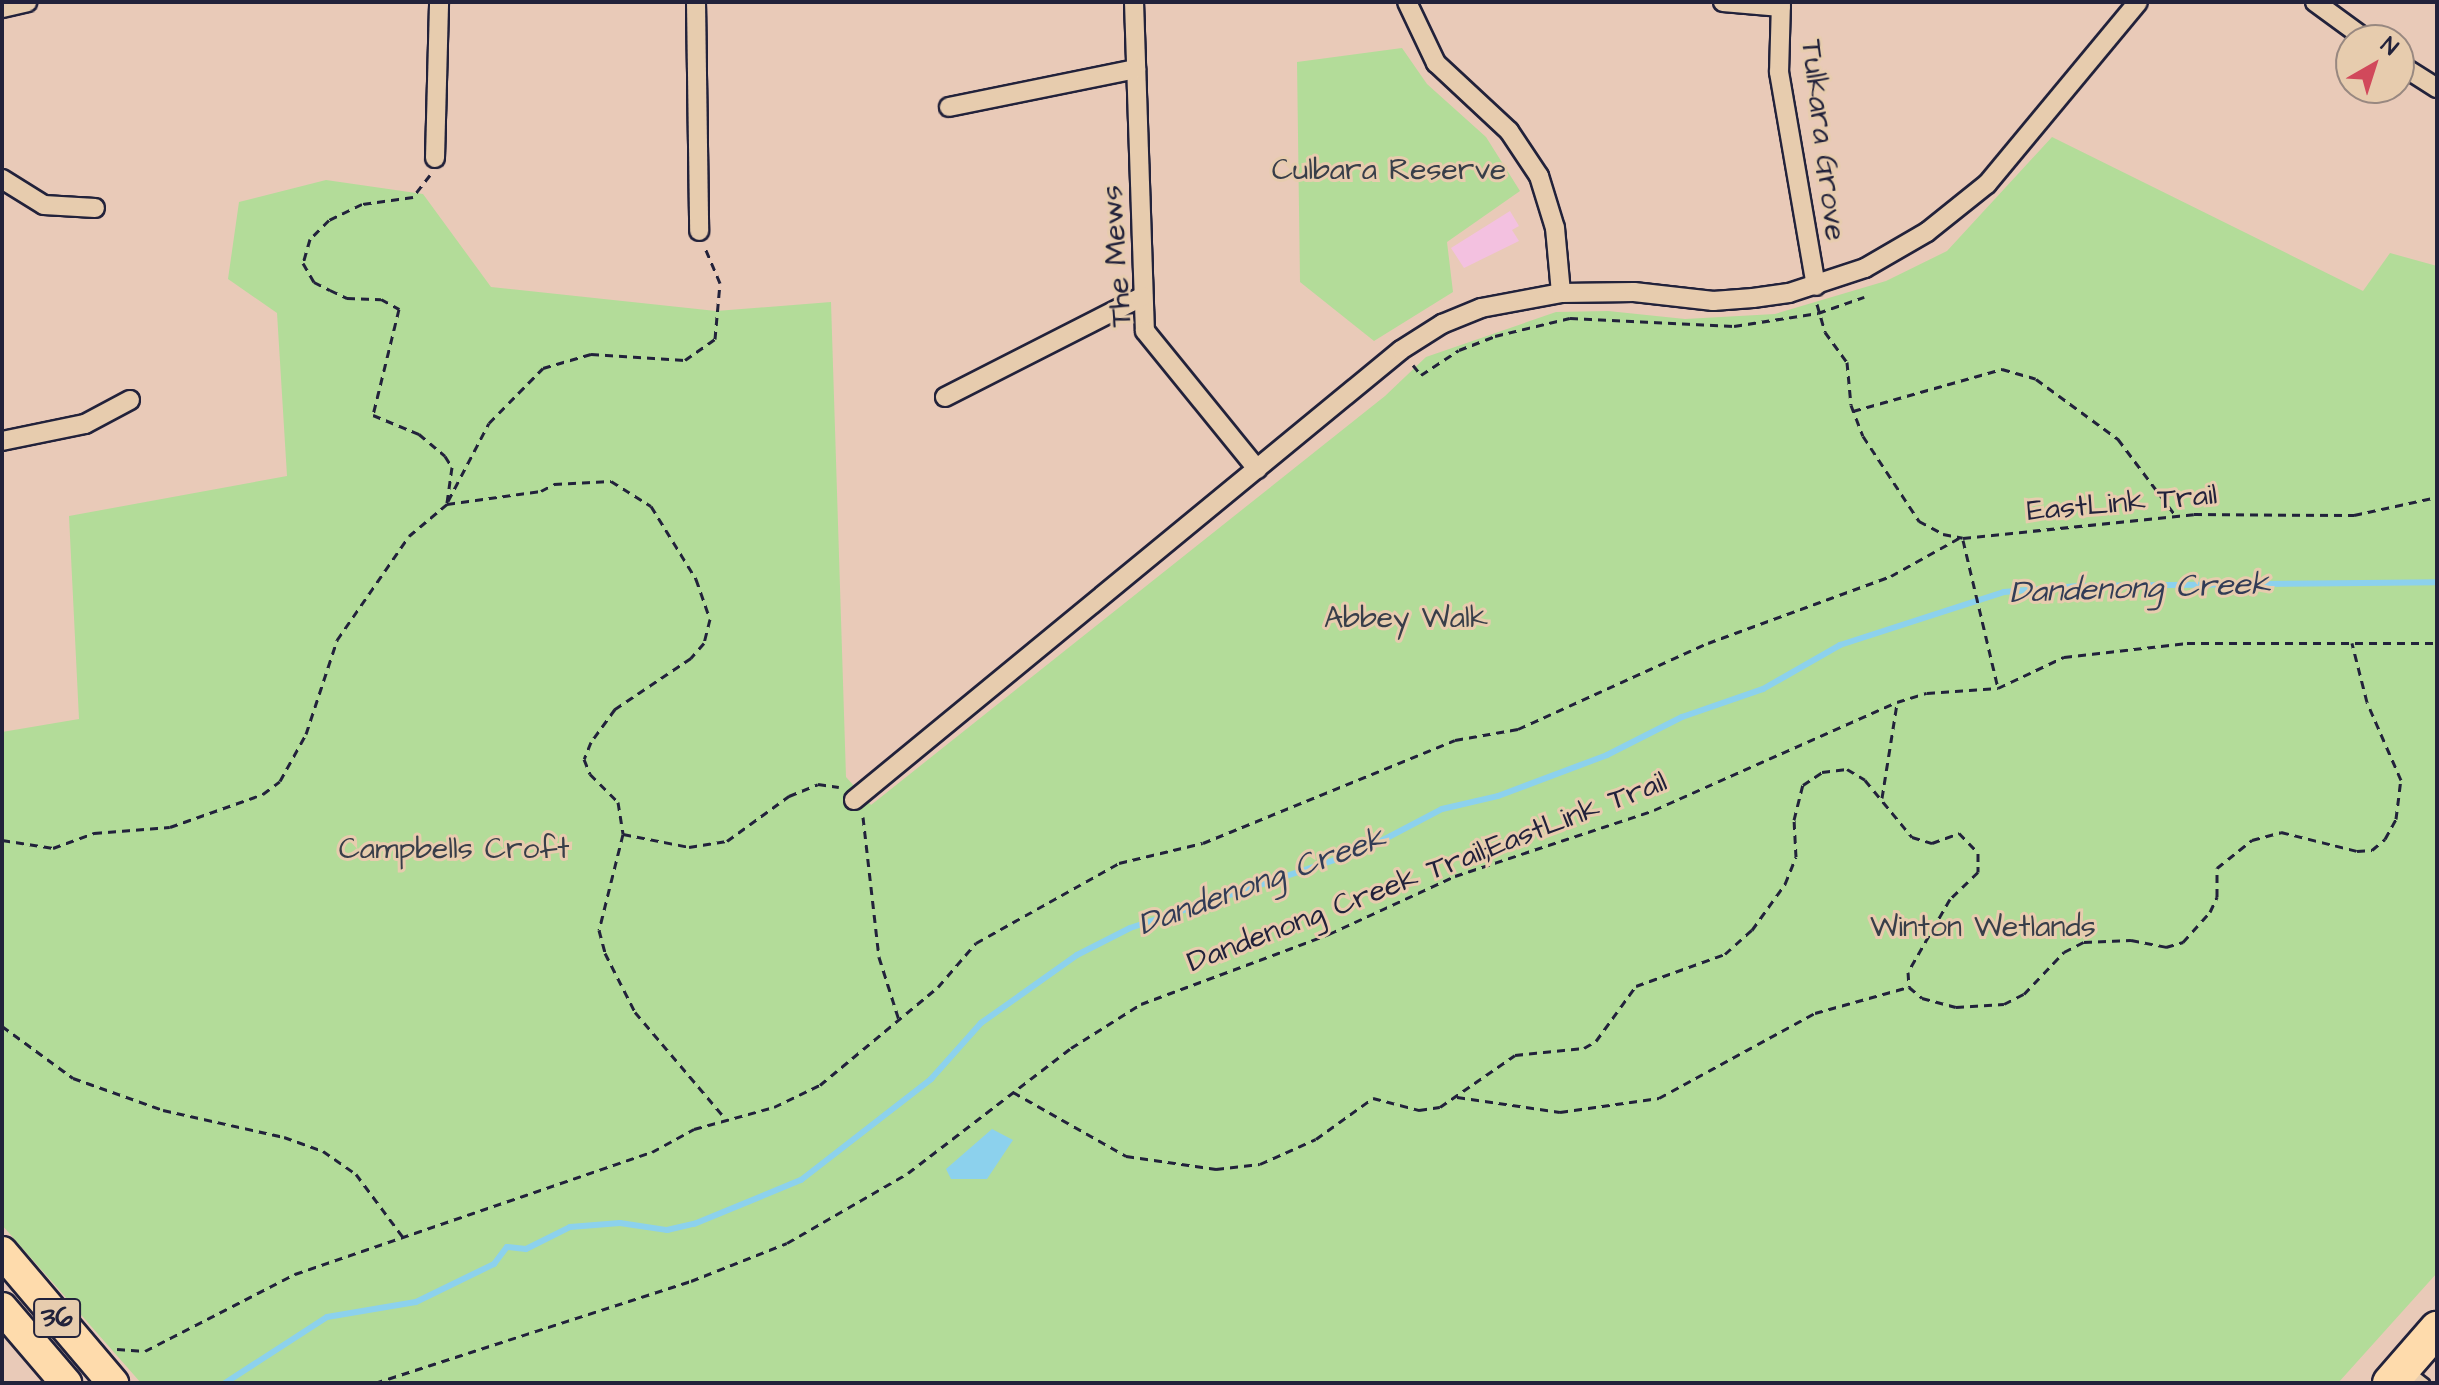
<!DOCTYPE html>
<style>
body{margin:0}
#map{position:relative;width:2439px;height:1385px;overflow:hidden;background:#e9cab8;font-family:"Architects Daughter",sans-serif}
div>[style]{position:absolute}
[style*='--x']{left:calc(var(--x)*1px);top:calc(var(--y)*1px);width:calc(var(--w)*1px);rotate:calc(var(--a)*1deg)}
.green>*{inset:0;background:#b3dc99}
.water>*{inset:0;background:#8cd1ed}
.stream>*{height:6px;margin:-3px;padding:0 3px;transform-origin:3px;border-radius:3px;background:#8cd1ed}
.building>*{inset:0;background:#f3c1e0}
.path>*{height:3px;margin-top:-1.5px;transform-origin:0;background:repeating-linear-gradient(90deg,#22223b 0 8px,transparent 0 14px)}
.roads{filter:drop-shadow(2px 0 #22223b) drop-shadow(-2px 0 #22223b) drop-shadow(0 2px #22223b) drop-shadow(0 -2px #22223b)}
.lane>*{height:9px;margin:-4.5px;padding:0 4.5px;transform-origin:4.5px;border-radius:4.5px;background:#e7ccae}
.street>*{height:18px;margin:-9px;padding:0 9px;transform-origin:9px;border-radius:9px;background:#e7ccae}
.primary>*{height:30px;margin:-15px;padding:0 15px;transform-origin:15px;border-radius:15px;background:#fedbac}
.highway>*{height:34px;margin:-17px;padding:0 17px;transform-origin:17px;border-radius:17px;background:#fedbac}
span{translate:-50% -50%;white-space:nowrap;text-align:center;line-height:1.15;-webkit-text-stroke:6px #e7ccae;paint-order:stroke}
.shield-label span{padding:2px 6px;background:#e7ccae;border:2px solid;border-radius:6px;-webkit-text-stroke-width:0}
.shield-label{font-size:28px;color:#22223b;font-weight:700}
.street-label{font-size:30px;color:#22223b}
.park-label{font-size:30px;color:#383e49}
.water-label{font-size:32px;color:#323c56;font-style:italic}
.frame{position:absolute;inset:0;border:4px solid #22223b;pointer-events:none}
.north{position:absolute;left:2335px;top:24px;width:80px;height:80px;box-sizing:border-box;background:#e7ccae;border:2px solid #988880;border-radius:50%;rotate:39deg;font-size:22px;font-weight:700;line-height:32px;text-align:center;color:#22223b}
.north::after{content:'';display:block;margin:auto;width:28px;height:36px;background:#d1495b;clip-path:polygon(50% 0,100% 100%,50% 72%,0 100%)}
</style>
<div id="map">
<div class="green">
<div style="clip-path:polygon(1402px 48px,1427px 84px,1486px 137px,1520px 191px,1447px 242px,1453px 292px,1374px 341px,1300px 282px,1297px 62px)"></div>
<div style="clip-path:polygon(2052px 137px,2363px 291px,2390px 253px,2437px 266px,2437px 1273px,2338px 1383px,141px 1383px,2px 1225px,2px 732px,79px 719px,69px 516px,287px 476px,277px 313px,228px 279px,239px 202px,326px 180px,423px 194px,491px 287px,716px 311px,831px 302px,846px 777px,871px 805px,1385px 396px,1426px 357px,1556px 312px,1608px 311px,1685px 319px,1775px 314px,1886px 281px,1947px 251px)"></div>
</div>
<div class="water">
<div style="clip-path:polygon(992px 1129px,1013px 1140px,987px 1179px,951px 1179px,946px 1169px)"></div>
</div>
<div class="stream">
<div style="--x:225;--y:1383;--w:121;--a:-32.9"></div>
<div style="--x:327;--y:1317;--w:90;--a:-9.6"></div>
<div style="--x:416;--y:1302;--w:87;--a:-26"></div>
<div style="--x:494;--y:1264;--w:21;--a:-53"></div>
<div style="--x:507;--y:1247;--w:19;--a:6"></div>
<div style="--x:526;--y:1249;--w:49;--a:-26.6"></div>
<div style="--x:570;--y:1227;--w:50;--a:-4.6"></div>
<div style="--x:620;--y:1223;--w:48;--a:8.5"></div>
<div style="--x:667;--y:1230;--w:28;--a:-13"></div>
<div style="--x:694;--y:1224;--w:116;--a:-22.4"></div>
<div style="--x:801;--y:1180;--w:165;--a:-37.8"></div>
<div style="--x:931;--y:1079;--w:75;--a:-48.2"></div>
<div style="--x:981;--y:1023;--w:118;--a:-35.3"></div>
<div style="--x:1077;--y:955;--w:59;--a:-27"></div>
<div style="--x:1130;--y:928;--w:244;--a:-18.4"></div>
<div style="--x:1362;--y:851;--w:90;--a:-27.7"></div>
<div style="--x:1442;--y:809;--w:57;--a:-13.1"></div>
<div style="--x:1498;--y:796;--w:116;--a:-20.6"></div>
<div style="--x:1607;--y:755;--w:84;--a:-26.9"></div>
<div style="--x:1682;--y:717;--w:86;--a:-19.1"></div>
<div style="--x:1763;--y:689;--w:89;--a:-29.7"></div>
<div style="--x:1840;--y:645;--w:172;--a:-17.9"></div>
<div style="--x:2004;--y:592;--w:75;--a:-4.6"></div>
<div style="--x:2079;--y:586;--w:358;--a:-0.6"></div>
</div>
<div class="building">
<div style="clip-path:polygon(1510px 211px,1519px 226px,1512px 230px,1519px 241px,1464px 268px,1451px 248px)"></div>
</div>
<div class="path">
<div style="--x:430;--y:175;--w:28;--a:128"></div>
<div style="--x:413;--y:197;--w:51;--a:172.2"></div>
<div style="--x:362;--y:204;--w:37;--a:154"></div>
<div style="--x:329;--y:220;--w:27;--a:135"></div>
<div style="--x:310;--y:239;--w:25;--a:106"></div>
<div style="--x:303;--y:263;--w:22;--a:60"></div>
<div style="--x:314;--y:282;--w:18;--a:27"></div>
<div style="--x:330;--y:290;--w:19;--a:25"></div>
<div style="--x:347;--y:298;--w:34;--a:2"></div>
<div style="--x:381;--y:299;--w:21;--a:29"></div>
<div style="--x:399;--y:309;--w:109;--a:103.8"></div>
<div style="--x:373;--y:415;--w:50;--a:22.4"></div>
<div style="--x:419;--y:434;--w:34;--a:40"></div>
<div style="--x:445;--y:456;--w:13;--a:58"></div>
<div style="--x:452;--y:467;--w:37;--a:98"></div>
<div style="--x:1817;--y:304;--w:29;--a:74"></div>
<div style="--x:1825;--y:332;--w:37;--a:54"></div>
<div style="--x:1847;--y:362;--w:43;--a:84.7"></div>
<div style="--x:1851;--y:405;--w:33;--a:69"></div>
<div style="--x:1863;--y:436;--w:102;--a:56.6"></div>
<div style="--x:1919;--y:521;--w:27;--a:28"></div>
<div style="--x:1943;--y:534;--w:20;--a:11"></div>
<div style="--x:1963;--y:538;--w:232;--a:-5.9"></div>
<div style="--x:2194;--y:514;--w:160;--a:0.4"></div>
<div style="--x:2354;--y:515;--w:85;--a:-12.2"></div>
<div style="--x:1413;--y:365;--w:13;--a:51"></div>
<div style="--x:1421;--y:375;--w:45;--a:-33.3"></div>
<div style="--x:1459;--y:350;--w:39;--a:-21"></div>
<div style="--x:1495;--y:336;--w:77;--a:-13.5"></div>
<div style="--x:1570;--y:318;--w:164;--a:2.8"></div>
<div style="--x:1734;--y:326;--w:85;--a:-8.8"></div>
<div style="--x:1818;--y:313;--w:49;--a:-19.2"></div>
<div style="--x:1853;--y:411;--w:155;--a:-15.7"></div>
<div style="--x:2002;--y:369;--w:35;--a:16"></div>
<div style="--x:2036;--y:379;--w:102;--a:36.2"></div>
<div style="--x:2118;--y:439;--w:95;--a:53.1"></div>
<div style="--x:448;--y:501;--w:88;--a:-62.3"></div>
<div style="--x:489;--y:423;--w:77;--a:-45.5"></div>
<div style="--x:543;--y:368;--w:50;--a:-16.3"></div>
<div style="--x:591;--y:354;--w:94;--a:3.7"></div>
<div style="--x:685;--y:360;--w:37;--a:-35"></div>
<div style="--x:715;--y:339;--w:56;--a:-84.9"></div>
<div style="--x:720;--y:283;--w:39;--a:-113"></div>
<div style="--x:1963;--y:540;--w:152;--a:76.7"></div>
<div style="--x:1882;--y:798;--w:96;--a:-81"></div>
<div style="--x:863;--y:817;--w:141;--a:83.5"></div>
<div style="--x:879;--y:957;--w:66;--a:72.4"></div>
<div style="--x:623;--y:834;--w:99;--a:104"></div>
<div style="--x:599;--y:930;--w:24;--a:75"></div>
<div style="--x:605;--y:953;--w:66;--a:63"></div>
<div style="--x:635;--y:1012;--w:139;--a:49.7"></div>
<div style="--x:2;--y:840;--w:52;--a:8.9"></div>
<div style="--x:53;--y:848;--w:44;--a:-20.1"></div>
<div style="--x:94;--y:833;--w:76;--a:-4.5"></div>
<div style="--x:170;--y:827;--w:99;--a:-19.5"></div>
<div style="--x:263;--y:794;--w:21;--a:-37"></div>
<div style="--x:280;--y:781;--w:54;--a:-61"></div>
<div style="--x:306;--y:734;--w:99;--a:-71.7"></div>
<div style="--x:337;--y:640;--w:126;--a:-55.3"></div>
<div style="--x:409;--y:536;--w:50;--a:-40.1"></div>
<div style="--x:447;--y:504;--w:95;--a:-7.9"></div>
<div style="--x:541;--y:491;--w:15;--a:-28"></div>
<div style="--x:554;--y:484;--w:57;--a:-3"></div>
<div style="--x:611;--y:481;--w:47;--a:32"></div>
<div style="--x:651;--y:506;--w:86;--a:58.3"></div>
<div style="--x:696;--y:579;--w:42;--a:70.7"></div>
<div style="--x:710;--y:619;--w:25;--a:104"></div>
<div style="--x:704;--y:643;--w:20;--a:131"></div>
<div style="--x:691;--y:658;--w:92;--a:146.1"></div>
<div style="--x:615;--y:709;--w:41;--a:126"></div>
<div style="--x:591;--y:742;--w:18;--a:112"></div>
<div style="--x:584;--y:759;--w:16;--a:68"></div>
<div style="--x:590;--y:774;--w:40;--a:45"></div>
<div style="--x:618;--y:802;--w:32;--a:81"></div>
<div style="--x:623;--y:834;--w:67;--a:11.1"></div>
<div style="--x:689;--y:847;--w:38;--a:-9"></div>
<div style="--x:727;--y:841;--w:77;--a:-36"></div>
<div style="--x:789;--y:796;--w:31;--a:-22"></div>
<div style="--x:818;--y:784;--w:21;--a:8"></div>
<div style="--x:2;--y:1026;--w:88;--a:36.2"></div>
<div style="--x:73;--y:1078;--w:96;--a:19.6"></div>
<div style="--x:163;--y:1110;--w:124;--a:12.6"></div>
<div style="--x:284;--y:1137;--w:41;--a:19.7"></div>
<div style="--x:323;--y:1151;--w:40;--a:34.9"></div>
<div style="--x:356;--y:1174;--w:79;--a:53.3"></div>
<div style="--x:1013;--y:1092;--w:130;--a:29.5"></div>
<div style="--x:1126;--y:1156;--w:91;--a:8.2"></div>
<div style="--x:1216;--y:1169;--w:44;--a:-6.5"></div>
<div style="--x:1260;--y:1164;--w:61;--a:-24.1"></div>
<div style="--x:1316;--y:1139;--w:70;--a:-35.7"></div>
<div style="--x:1373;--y:1098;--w:48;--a:14.6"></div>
<div style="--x:1419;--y:1110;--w:21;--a:-8"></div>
<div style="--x:1440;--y:1107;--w:91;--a:-34.7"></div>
<div style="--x:1515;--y:1055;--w:69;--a:-5.8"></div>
<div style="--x:1584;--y:1048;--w:14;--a:-30"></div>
<div style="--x:1596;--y:1041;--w:68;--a:-54"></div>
<div style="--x:1636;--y:986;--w:95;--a:-19.8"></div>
<div style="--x:1725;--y:954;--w:36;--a:-42"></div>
<div style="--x:1752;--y:930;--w:57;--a:-54.3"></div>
<div style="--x:1785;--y:884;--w:29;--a:-68"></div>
<div style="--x:1796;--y:857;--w:37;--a:-93"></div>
<div style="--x:1794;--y:820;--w:36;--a:-76"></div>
<div style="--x:1803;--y:785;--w:23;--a:-34"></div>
<div style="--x:1822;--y:772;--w:25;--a:-7"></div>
<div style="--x:1847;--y:769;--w:21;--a:31"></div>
<div style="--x:1865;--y:780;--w:74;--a:50.5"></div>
<div style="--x:1912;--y:837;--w:21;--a:17"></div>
<div style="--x:1932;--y:843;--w:29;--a:-20"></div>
<div style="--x:1959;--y:833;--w:28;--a:46"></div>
<div style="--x:1978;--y:853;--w:19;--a:90"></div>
<div style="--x:1978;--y:872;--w:39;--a:136"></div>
<div style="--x:1950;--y:899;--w:84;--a:119.9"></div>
<div style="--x:1908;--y:972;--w:15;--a:86"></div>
<div style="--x:1909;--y:987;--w:17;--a:40"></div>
<div style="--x:1922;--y:998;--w:35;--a:15"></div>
<div style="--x:1956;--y:1007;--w:48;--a:-3.6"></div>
<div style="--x:2004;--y:1004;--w:22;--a:-27"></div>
<div style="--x:2024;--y:994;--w:58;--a:-46.4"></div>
<div style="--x:2064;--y:952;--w:22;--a:-27"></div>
<div style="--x:2084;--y:942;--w:47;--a:-2.4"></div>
<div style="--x:2131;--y:940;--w:36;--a:11"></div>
<div style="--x:2166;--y:947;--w:18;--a:-16"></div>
<div style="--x:2183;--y:942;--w:40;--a:-48"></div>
<div style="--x:2210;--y:912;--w:17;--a:-65"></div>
<div style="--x:2217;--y:897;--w:29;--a:-90"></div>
<div style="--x:2217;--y:868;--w:45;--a:-38.7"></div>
<div style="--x:2252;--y:840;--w:30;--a:-15"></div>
<div style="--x:2281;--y:832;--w:78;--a:14"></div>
<div style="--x:2357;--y:851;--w:15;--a:-4"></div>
<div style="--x:2372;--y:850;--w:17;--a:-40"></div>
<div style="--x:2385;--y:839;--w:23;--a:-61"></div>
<div style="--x:2396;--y:819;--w:39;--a:-83"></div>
<div style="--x:2401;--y:780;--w:85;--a:-113.6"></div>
<div style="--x:2367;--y:702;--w:61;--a:-104.3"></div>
<div style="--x:1457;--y:1097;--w:104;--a:8.3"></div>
<div style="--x:1560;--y:1112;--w:100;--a:-8"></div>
<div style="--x:1659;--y:1098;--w:178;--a:-28.6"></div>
<div style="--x:1815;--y:1013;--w:98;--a:-15.5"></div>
<div style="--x:117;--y:1349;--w:28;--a:4"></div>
<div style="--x:145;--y:1351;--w:169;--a:-27.2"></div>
<div style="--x:295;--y:1274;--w:377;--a:-18.9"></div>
<div style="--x:652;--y:1152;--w:48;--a:-28.7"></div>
<div style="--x:694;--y:1129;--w:83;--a:-15.4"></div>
<div style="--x:774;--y:1107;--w:51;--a:-25.6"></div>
<div style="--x:820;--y:1085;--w:153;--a:-39.7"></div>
<div style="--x:938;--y:987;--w:58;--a:-49.2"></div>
<div style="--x:976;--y:943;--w:164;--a:-29.2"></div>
<div style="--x:1119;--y:863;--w:86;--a:-13.4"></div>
<div style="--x:1203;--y:843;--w:272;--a:-22.2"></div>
<div style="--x:1455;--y:740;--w:64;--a:-9.9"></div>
<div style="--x:1518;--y:729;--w:209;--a:-24.4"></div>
<div style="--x:1708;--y:643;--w:195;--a:-20.1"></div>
<div style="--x:1891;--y:576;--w:78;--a:-29.2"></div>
<div style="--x:375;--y:1383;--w:332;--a:-17.9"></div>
<div style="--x:691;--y:1281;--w:103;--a:-21.6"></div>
<div style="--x:787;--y:1243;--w:140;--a:-30"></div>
<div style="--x:908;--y:1173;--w:205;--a:-37.5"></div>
<div style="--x:1071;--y:1048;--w:83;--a:-32.2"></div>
<div style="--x:1141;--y:1004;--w:201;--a:-20.4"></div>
<div style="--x:1329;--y:934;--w:139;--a:-24.7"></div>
<div style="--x:1455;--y:876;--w:210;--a:-18.3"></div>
<div style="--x:1654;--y:810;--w:266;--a:-24"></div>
<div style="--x:1897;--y:702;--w:31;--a:-17"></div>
<div style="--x:1927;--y:693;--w:71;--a:-4"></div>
<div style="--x:1998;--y:688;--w:73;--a:-25.2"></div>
<div style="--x:2064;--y:657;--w:124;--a:-6.5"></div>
<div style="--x:2187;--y:643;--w:250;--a:0"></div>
</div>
<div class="roads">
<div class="lane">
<div style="--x:2410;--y:1372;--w:18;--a:38"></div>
</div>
<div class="street">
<div style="--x:696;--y:2;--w:229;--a:89.2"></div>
<div style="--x:1134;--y:2;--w:329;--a:88.1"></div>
<div style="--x:1145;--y:331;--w:178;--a:50.9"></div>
<div style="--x:1407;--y:2;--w:68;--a:64.6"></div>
<div style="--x:1436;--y:63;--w:100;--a:43"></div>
<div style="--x:1509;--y:131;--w:54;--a:56.3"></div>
<div style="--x:1539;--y:176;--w:54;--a:72.9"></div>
<div style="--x:1555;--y:228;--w:65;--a:84.7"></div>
<div style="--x:1723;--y:2;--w:58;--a:4.9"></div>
<div style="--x:1781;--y:2;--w:70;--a:91.6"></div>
<div style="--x:1779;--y:72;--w:217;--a:80.2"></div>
<div style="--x:2315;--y:2;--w:64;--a:36.2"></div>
<div style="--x:2;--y:8;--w:26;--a:-13"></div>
<div style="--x:2399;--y:64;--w:45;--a:32.3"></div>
<div style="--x:949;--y:107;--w:191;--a:-11.5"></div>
<div style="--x:435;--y:158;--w:156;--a:-88.5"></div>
<div style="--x:2;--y:179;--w:49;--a:31.8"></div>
<div style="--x:44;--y:205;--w:51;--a:3.4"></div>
<div style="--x:945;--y:397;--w:222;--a:-27"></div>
<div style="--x:2;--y:441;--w:85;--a:-11.6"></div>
<div style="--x:85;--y:424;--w:51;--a:-28.1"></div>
<div style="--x:854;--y:800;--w:708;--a:-39.44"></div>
<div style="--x:1401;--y:350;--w:49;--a:-32.4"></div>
<div style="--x:1442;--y:324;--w:42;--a:-22.3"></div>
<div style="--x:1481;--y:308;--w:81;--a:-10.6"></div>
<div style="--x:1561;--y:293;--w:73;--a:-0.8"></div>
<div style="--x:1634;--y:292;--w:80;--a:6.5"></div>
<div style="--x:1713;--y:301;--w:40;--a:-4.3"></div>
<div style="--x:1753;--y:298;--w:36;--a:-8"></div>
<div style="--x:1789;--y:293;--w:80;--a:-18.2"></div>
<div style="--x:1865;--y:268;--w:72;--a:-30.1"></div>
<div style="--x:1927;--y:232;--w:77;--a:-38.7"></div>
<div style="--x:1987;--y:184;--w:236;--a:-50.3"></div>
</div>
<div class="primary">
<div style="--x:2;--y:1252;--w:172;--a:49.7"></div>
<div style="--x:2;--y:1308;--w:99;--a:49.5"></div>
</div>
<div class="highway">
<div style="--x:2390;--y:1383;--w:72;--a:-49"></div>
</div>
</div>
<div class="shield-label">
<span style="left:57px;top:1318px">36</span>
</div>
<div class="street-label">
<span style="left:1823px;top:140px;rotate:83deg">Tulkara Grove</span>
<span style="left:1117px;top:256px;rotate:-94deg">The Mews</span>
<span style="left:2122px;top:503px;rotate:-5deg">EastLink Trail</span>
<span style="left:1427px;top:872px;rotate:-21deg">Dandenong Creek Trail;EastLink Trail</span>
</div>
<div class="park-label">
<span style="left:1389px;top:170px">Culbara Reserve</span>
<span style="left:1406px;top:618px">Abbey Walk</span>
<span style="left:454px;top:849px">Campbells Croft</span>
<span style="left:1983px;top:927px">Winton Wetlands</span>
</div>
<div class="water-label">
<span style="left:2140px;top:589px;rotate:-2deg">Dandenong Creek</span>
<span style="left:1262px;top:882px;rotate:-20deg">Dandenong Creek</span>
</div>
<div class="frame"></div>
<div class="north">N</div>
</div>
